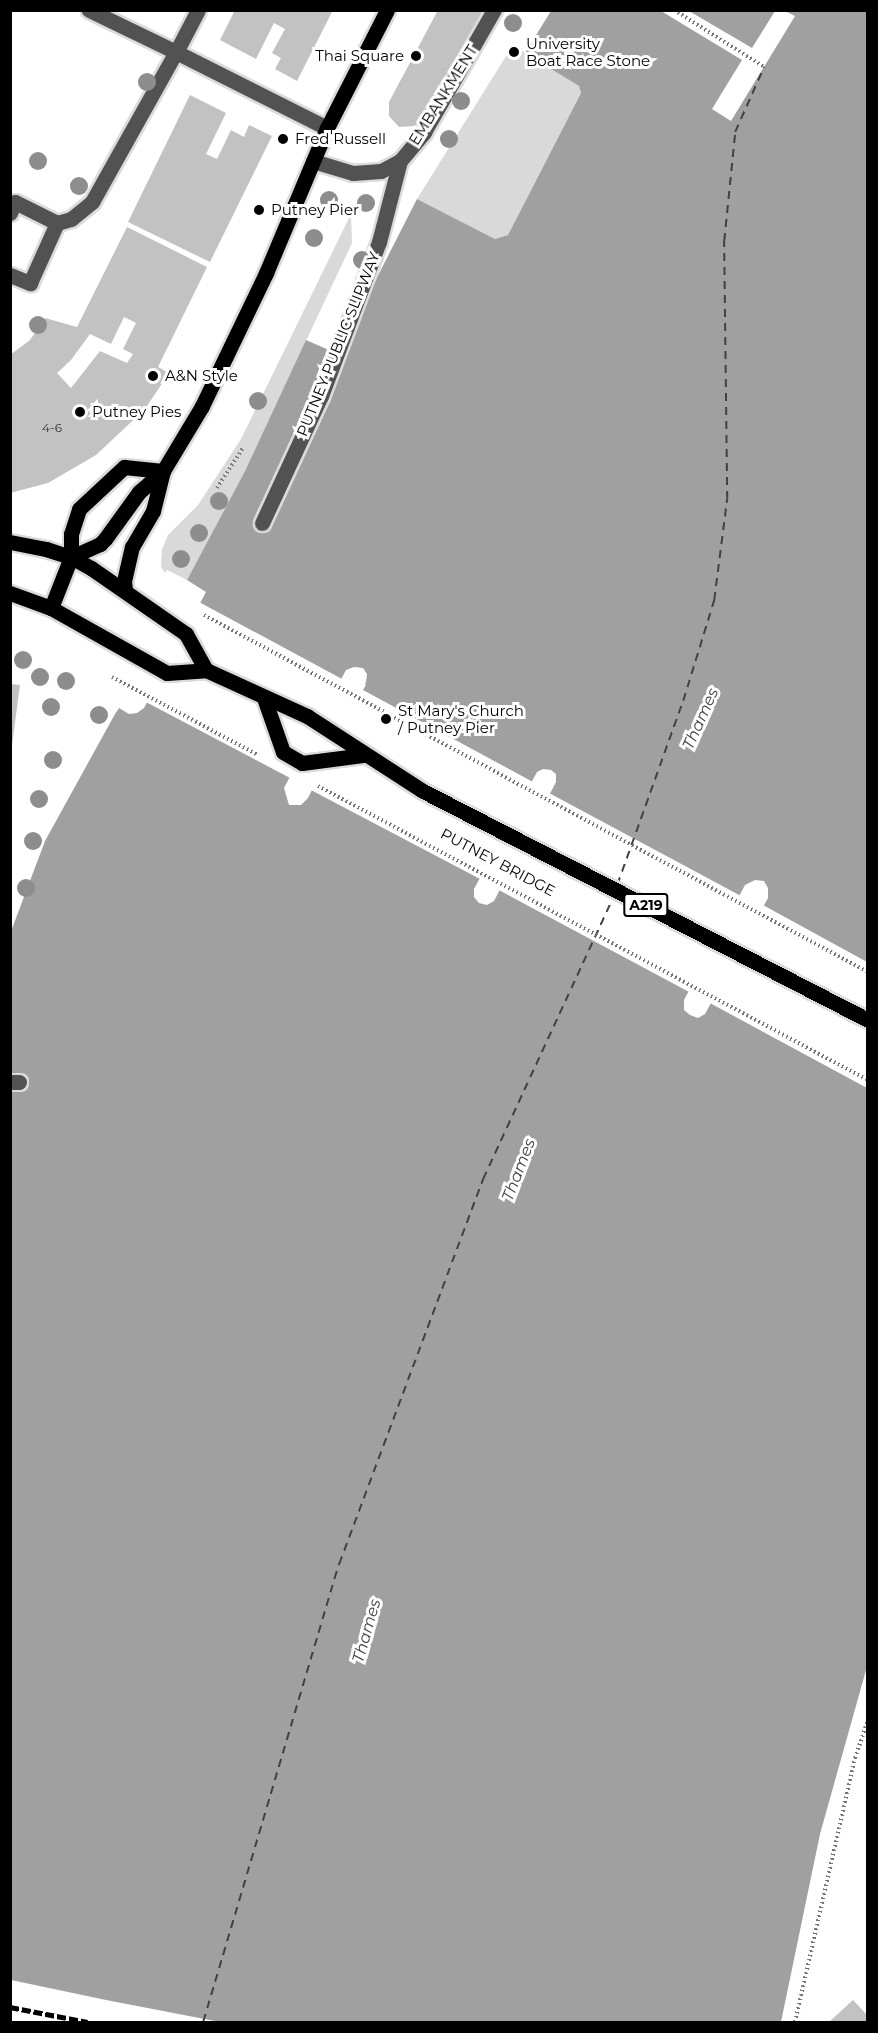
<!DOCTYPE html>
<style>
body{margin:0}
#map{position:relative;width:878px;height:2033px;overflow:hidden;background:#fff;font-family:Montserrat,sans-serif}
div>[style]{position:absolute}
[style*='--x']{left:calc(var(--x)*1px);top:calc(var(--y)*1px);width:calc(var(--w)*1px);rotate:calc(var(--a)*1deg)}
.green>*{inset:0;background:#d9d9d9}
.water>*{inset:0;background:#a0a0a0}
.pier>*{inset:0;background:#fff}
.ferry>*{height:1.5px;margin-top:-0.75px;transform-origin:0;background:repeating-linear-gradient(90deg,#414141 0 8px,transparent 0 14px)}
.building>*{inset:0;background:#c2c2c2}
.path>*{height:4px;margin-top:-2px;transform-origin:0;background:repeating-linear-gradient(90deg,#747474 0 1.5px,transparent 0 4.5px)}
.roads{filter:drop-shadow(2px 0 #dbdbdb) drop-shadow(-2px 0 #dbdbdb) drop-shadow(0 2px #dbdbdb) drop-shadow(0 -2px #dbdbdb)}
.minor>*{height:15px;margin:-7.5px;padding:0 7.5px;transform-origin:7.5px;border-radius:7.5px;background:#525252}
.major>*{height:15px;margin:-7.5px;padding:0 7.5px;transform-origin:7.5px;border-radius:7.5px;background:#000}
.rail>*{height:4.5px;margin-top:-2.25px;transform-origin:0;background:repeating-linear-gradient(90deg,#000 0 9px,transparent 0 12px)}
.trees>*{width:18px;height:18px;margin:-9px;border-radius:50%;background:#8d8d8d}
.dots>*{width:16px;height:16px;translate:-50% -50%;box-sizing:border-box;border:3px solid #fff;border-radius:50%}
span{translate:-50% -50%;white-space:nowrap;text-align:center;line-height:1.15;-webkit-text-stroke:6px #fff;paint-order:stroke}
.number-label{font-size:12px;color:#303030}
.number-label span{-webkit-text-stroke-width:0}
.shield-label span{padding:2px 4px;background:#fff;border:2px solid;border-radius:4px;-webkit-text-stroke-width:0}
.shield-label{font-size:14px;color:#000;font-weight:700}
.poi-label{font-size:15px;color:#000}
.left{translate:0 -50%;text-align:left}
.right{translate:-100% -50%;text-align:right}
.street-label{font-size:15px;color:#000}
.water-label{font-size:16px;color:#414141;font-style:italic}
.frame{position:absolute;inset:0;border:12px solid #000;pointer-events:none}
</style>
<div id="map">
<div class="green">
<div style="clip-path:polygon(513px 45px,579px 86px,581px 93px,508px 235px,495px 239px,417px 199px)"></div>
<div style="clip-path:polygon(351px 214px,352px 243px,245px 471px,187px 580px,167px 570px,165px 573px,161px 567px,162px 549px,168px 535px,198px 505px,241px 439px)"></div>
</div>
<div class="water">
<div style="clip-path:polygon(evenodd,551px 11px,867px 11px,868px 1663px,820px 1834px,781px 2022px,11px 2022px,10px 934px,45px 841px,115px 714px,119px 708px,129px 714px,137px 713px,144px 708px,206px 592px,187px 580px,245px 471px,306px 340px,338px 354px,417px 199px,495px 239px,508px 235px,581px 93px,579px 86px,525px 53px,551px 11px,354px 667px,363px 668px,367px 674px,366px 682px,308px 798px,301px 805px,289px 805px,284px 788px,346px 670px,354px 667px,551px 11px,543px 769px,551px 770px,556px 774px,556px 782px,494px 901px,487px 905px,479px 903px,474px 897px,474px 889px,537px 772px,543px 769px,551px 11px,755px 880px,764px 881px,768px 888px,768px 898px,705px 1014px,698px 1018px,690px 1015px,684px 1010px,684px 1000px,745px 885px,755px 880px)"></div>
</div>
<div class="pier">
<div style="clip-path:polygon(661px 11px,689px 11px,752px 48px,775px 11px,785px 11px,795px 16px,731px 121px,712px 109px,742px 60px)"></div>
<div style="clip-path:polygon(201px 596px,199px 602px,342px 679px,347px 675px,292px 779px,144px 701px)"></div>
<div style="clip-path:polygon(362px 683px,366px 685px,363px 690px,533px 782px,537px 778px,482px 880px,309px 789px)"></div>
<div style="clip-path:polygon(551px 786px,549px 793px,741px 896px,745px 891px,691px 993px,497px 889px)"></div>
<div style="clip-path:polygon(761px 904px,867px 962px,867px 1088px,708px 1002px)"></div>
<div style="clip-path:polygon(11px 1980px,106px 2000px,220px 2022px,11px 2022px)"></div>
</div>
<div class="ferry">
<div style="--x:617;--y:885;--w:195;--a:-70.3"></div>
<div style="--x:683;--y:701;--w:106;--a:-72.9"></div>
<div style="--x:714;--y:600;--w:102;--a:-82.7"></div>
<div style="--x:727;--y:499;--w:258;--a:-90.7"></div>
<div style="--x:724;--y:241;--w:110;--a:-84.2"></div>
<div style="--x:735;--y:132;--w:71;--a:-66"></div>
<div style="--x:203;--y:2022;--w:478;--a:-73.5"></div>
<div style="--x:339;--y:1564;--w:411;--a:-69.5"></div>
<div style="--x:483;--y:1179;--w:310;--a:-65.2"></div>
</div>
<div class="building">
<div style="clip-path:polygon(235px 10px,333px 10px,297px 81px,275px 69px,281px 58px,272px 53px,285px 29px,274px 23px,256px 59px,220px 40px)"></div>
<div style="clip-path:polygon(438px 10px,485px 10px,420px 123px,414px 126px,399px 127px,389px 116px,389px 102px)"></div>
<div style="clip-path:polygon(190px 95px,226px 113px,206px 154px,217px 159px,231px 130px,244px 137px,249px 125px,272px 136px,210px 262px,128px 222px)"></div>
<div style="clip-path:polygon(evenodd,127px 227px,207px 267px,158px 367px,169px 373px,145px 409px,96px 455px,48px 483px,10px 493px,10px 355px,30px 340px,45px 318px,77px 327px,127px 227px,124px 317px,136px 323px,123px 349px,133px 354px,127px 363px,100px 351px,71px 388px,57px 373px,71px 360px,90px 334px,111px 344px,124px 317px)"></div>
<div style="clip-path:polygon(10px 684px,20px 685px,12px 745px,10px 744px)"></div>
<div style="clip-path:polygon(853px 2000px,867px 2015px,867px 2022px,829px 2022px)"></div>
</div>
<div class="path">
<div style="--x:674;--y:10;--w:107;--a:32.3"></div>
<div style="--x:217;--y:488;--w:48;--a:-57"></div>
<div style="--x:204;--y:615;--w:754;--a:28.26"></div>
<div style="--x:112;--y:677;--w:166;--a:28.1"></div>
<div style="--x:318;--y:786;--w:624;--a:28.13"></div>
<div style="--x:795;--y:2022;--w:271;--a:-77.2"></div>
<div style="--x:855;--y:1758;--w:40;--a:-71.1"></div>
</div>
<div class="roads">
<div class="minor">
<div style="--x:198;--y:10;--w:47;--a:117.6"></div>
<div style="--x:176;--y:52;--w:169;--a:26.7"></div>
<div style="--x:313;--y:161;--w:42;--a:16.7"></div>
<div style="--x:353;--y:173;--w:28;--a:-4"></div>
<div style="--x:381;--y:171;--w:21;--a:-28"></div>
<div style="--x:400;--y:161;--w:38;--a:-50"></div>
<div style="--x:424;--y:132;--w:141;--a:-60.2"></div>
<div style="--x:10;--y:213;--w:12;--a:-66"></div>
<div style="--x:15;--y:202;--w:47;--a:26.6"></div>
<div style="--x:57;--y:223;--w:15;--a:-16"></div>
<div style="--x:71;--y:219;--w:27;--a:-39"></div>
<div style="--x:92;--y:202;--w:172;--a:-60.8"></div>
<div style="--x:176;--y:52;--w:97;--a:-154.2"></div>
<div style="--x:10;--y:275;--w:22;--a:22"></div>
<div style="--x:30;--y:283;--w:66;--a:-65.8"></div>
<div style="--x:262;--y:523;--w:140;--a:-65.1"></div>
<div style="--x:321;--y:396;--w:165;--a:-69.4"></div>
<div style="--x:379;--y:242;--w:84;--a:-75.5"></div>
<div style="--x:10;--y:1082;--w:9;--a:0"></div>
</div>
<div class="major">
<div style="--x:10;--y:542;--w:37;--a:11"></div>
<div style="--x:46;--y:549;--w:26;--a:18"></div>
<div style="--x:71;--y:557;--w:23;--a:29"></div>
<div style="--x:91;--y:568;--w:116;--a:34.8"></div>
<div style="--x:186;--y:634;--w:41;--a:60.9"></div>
<div style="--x:71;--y:557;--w:32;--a:-24"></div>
<div style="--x:100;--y:544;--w:7;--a:-45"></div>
<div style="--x:105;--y:539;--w:58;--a:-54.1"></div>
<div style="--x:139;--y:492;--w:32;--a:-41"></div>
<div style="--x:163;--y:471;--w:76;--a:-59"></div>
<div style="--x:202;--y:406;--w:148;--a:-64.3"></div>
<div style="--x:266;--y:273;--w:157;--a:-67.2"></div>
<div style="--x:327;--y:128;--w:132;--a:-63"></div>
<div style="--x:125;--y:590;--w:9;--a:-96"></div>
<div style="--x:124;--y:581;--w:35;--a:-77"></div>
<div style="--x:132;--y:547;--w:42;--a:-59.7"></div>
<div style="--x:153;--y:511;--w:41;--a:-76"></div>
<div style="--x:10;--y:593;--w:44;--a:20.1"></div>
<div style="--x:51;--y:608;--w:133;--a:29.3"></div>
<div style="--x:167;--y:673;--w:39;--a:-4"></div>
<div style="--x:206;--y:670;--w:111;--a:24.5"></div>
<div style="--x:307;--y:716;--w:138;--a:32.9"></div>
<div style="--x:423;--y:791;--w:500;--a:27.23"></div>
<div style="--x:51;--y:608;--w:55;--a:-68.6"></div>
<div style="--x:71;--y:557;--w:23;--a:-90"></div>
<div style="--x:71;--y:534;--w:26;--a:-72"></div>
<div style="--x:79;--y:509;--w:62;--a:-43"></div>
<div style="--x:124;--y:467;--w:39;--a:6"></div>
<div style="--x:264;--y:698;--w:57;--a:70.6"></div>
<div style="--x:283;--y:752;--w:22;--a:30"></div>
<div style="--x:302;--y:763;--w:63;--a:-7.4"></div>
</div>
</div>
<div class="rail">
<div style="--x:10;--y:2007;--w:79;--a:10.9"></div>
</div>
<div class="trees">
<div style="left:513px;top:23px"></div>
<div style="left:147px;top:82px"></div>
<div style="left:461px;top:101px"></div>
<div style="left:449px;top:139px"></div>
<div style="left:38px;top:161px"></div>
<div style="left:79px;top:186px"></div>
<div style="left:329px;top:200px"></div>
<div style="left:366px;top:203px"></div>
<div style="left:314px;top:238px"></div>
<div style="left:362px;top:260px"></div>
<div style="left:38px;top:325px"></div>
<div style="left:258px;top:401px"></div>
<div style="left:219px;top:501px"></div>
<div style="left:199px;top:533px"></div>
<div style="left:181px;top:559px"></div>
<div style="left:23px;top:660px"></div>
<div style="left:40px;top:677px"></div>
<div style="left:66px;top:681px"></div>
<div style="left:51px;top:707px"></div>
<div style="left:99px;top:715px"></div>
<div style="left:53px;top:760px"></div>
<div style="left:39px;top:799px"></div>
<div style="left:33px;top:841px"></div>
<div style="left:26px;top:888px"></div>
</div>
<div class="dots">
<div style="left:514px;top:52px;background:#000"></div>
<div style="left:416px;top:56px;background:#000"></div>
<div style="left:283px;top:139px;background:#000"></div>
<div style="left:259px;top:210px;background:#000"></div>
<div style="left:153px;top:376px;background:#000"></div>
<div style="left:80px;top:412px;background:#000"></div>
<div style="left:386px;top:719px;background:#000"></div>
</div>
<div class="number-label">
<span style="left:52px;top:428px">4-6</span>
</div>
<div class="shield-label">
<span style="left:646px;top:905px">A219</span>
</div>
<div class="poi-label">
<span class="left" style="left:526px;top:52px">University<br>Boat Race Stone</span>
<span class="right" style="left:404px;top:56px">Thai Square</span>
<span class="left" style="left:295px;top:139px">Fred Russell</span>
<span class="left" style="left:271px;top:210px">Putney Pier</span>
<span class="left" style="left:165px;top:376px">A&amp;N Style</span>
<span class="left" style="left:92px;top:412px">Putney Pies</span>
<span class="left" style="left:398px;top:719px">St Mary's Church<br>/ Putney Pier</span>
</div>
<div class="street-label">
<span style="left:443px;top:95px;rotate:-58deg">EMBANKMENT</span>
<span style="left:338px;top:344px;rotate:-68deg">PUTNEY PUBLIC SLIPWAY</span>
<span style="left:498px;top:862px;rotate:28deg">PUTNEY BRIDGE</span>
</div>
<div class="water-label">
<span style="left:701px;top:719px;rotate:-66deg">Thames</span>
<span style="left:519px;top:1170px;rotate:-69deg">Thames</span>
<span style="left:367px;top:1631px;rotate:-74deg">Thames</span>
</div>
<div class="frame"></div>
</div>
